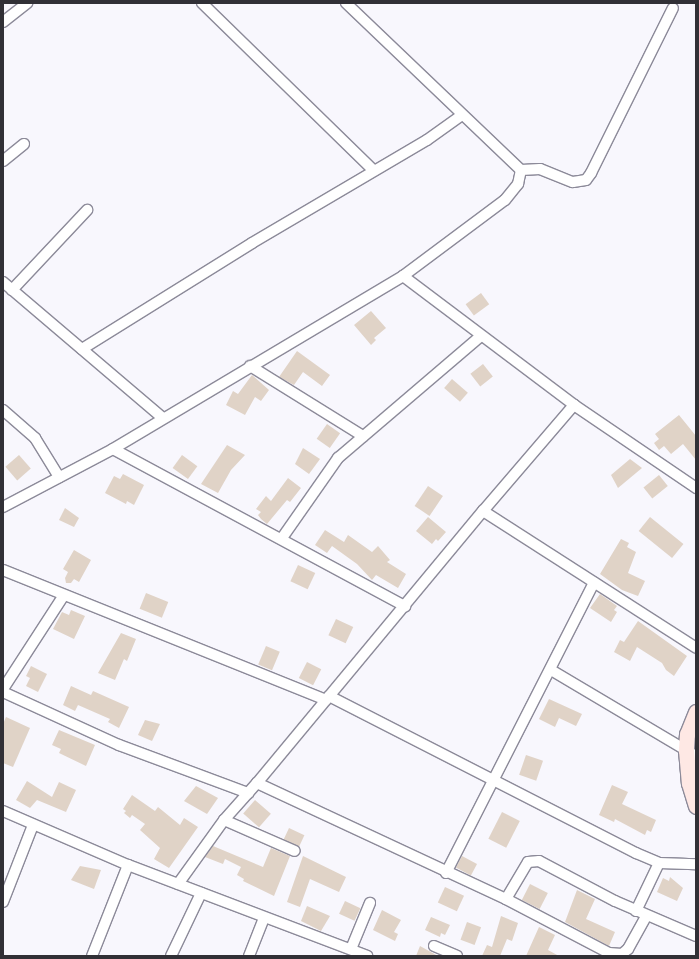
<!DOCTYPE html>
<style>
body{margin:0}
#map{position:relative;width:699px;height:959px;overflow:hidden;background:#f8f7fd;font-family:Figtree,sans-serif}
div>[style]{position:absolute}
[style*='--x']{left:calc(var(--x)*1px);top:calc(var(--y)*1px);width:calc(var(--w)*1px);rotate:calc(var(--a)*1deg)}
.building>*{inset:0;background:#e0d3c7;transform-origin:0 0}
.roads{filter:drop-shadow(1px 0 #8c8a99) drop-shadow(-1px 0 #8c8a99) drop-shadow(0 1px #8c8a99) drop-shadow(0 -1px #8c8a99)}
.street>*{height:10px;margin:-5px;padding:0 5px;transform-origin:5px;border-radius:5px;background:#fff}
.secondary>*{height:15px;margin:-7.5px;padding:0 7.5px;transform-origin:7.5px;border-radius:7.5px;background:#fee8e4}
span{translate:-50% -50%;white-space:nowrap;text-align:center;line-height:1.15;-webkit-text-stroke:4px #fff;paint-order:stroke}
.frame{position:absolute;inset:0;border:4px solid #313036;pointer-events:none}
</style>
<div id="map">
<div class="building">
<div style="left:481px;top:293px;width:14px;height:19px;rotate:54deg"></div>
<div style="clip-path:polygon(371px 311px,386px 328px,374px 338px,376px 340px,371px 345px,354px 325px)"></div>
<div style="clip-path:polygon(297px 351px,330px 375px,322px 386px,303px 372px,294px 385px,279px 377px)"></div>
<div style="left:483px;top:364px;width:16px;height:16px;rotate:52deg"></div>
<div style="clip-path:polygon(252px 375px,269px 390px,261px 401px,255px 397px,245px 415px,226px 405px,233px 391px,238px 394px)"></div>
<div style="left:452px;top:379px;width:21px;height:12px;rotate:41deg"></div>
<div style="clip-path:polygon(679px 415px,696px 436px,696px 460px,683px 444px,671px 454px,664px 446px,659px 450px,654px 443px,659px 439px,655px 434px)"></div>
<div style="left:327px;top:424px;width:16px;height:18px;rotate:35deg"></div>
<div style="clip-path:polygon(227px 445px,245px 455px,231px 470px,218px 493px,201px 484px)"></div>
<div style="clip-path:polygon(303px 448px,320px 459px,309px 474px,295px 464px)"></div>
<div style="left:19px;top:455px;width:18px;height:18px;rotate:49deg"></div>
<div style="left:182px;top:455px;width:19px;height:16px;rotate:36deg"></div>
<div style="clip-path:polygon(630px 459px,642px 468px,618px 488px,611px 475px)"></div>
<div style="clip-path:polygon(123px 474px,144px 485px,134px 505px,127px 501px,126px 504px,105px 493px,114px 476px,120px 479px)"></div>
<div style="left:659px;top:475px;width:14px;height:20px;rotate:51deg"></div>
<div style="clip-path:polygon(288px 478px,301px 488px,290px 502px,287px 500px,267px 524px,261px 519px,258px 515px,261px 512px,256px 509px,266px 496px,271px 501px)"></div>
<div style="left:428px;top:486px;width:18px;height:24px;rotate:34deg"></div>
<div style="clip-path:polygon(65px 508px,79px 518px,74px 527px,59px 520px)"></div>
<div style="clip-path:polygon(428px 517px,446px 532px,438px 541px,436px 539px,432px 544px,416px 531px)"></div>
<div style="left:650px;top:517px;width:43px;height:18px;rotate:39deg"></div>
<div style="clip-path:polygon(325px 530px,344px 542px,348px 535px,372px 552px,378px 546px,390px 560px,387px 562px,406px 574px,398px 588px,376px 575px,372px 580px,357px 564px,332px 546px,327px 553px,315px 545px)"></div>
<div style="clip-path:polygon(621px 539px,629px 543px,627px 547px,636px 552px,628px 573px,645px 581px,638px 596px,622px 590px,600px 574px)"></div>
<div style="clip-path:polygon(74px 550px,91px 560px,79px 582px,74px 579px,71px 583px,66px 583px,65px 578px,68px 572px,63px 569px)"></div>
<div style="left:298px;top:565px;width:19px;height:18px;rotate:25deg"></div>
<div style="left:146px;top:593px;width:24px;height:17px;rotate:22deg"></div>
<div style="clip-path:polygon(600px 594px,617px 606px,614px 610px,617px 612px,611px 622px,590px 608px)"></div>
<div style="clip-path:polygon(71px 610px,85px 616px,74px 639px,53px 629px,62px 612px,69px 615px)"></div>
<div style="left:336px;top:619px;width:19px;height:18px;rotate:25deg"></div>
<div style="clip-path:polygon(638px 621px,687px 656px,674px 676px,666px 670px,662px 663px,637px 647px,630px 661px,614px 652px,620px 640px,624px 642px)"></div>
<div style="clip-path:polygon(121px 633px,136px 639px,127px 661px,124px 659px,115px 680px,98px 673px)"></div>
<div style="left:266px;top:646px;width:15px;height:20px;rotate:23deg"></div>
<div style="left:307px;top:662px;width:16px;height:18px;rotate:27deg"></div>
<div style="clip-path:polygon(31px 666px,47px 674px,38px 692px,26px 686px,30px 678px,26px 676px)"></div>
<div style="clip-path:polygon(71px 686px,91px 695px,93px 691px,129px 707px,119px 728px,108px 722px,110px 719px,78px 705px,75px 711px,63px 705px)"></div>
<div style="clip-path:polygon(549px 699px,582px 714px,576px 726px,559px 718px,555px 727px,539px 719px)"></div>
<div style="clip-path:polygon(6px 717px,30px 728px,13px 767px,3px 763px,3px 724px)"></div>
<div style="clip-path:polygon(145px 720px,160px 724px,152px 741px,138px 735px)"></div>
<div style="clip-path:polygon(59px 730px,95px 745px,86px 766px,59px 753px,61px 749px,52px 745px)"></div>
<div style="left:526px;top:755px;width:18px;height:21px;rotate:19deg"></div>
<div style="clip-path:polygon(27px 781px,52px 797px,59px 782px,76px 790px,66px 812px,37px 800px,30px 808px,16px 800px)"></div>
<div style="clip-path:polygon(612px 785px,628px 792px,622px 804px,656px 820px,651px 832px,647px 830px,645px 835px,615px 819px,614px 822px,599px 815px)"></div>
<div style="clip-path:polygon(196px 786px,218px 798px,207px 814px,184px 801px)"></div>
<div style="clip-path:polygon(132px 795px,155px 811px,158px 807px,180px 825px,184px 818px,198px 827px,169px 868px,154px 859px,160px 848px,140px 830px,145px 824px,132px 815px,130px 818px,124px 813px,126px 811px,123px 809px)"></div>
<div style="left:255px;top:800px;width:21px;height:18px;rotate:41deg"></div>
<div style="left:502px;top:812px;width:20px;height:30px;rotate:27deg"></div>
<div style="left:289px;top:828px;width:17px;height:13px;rotate:25deg"></div>
<div style="clip-path:polygon(213px 846px,263px 867px,271px 848px,290px 856px,274px 896px,243px 881px,244px 879px,237px 875px,241px 867px,225px 859px,223px 864px,205px 857px)"></div>
<div style="clip-path:polygon(303px 856px,346px 877px,339px 892px,310px 879px,300px 907px,287px 902px)"></div>
<div style="left:462px;top:856px;width:17px;height:13px;rotate:28deg"></div>
<div style="clip-path:polygon(80px 866px,101px 870px,94px 889px,71px 880px)"></div>
<div style="clip-path:polygon(670px 877px,683px 888px,677px 901px,657px 892px,663px 878px,669px 881px)"></div>
<div style="left:530px;top:884px;width:20px;height:18px;rotate:27deg"></div>
<div style="left:445px;top:887px;width:21px;height:17px;rotate:25deg"></div>
<div style="clip-path:polygon(577px 890px,595px 899px,586px 919px,615px 932px,609px 946px,565px 922px)"></div>
<div style="left:345px;top:901px;width:17px;height:14px;rotate:25deg"></div>
<div style="clip-path:polygon(307px 906px,330px 916px,321px 931px,301px 921px)"></div>
<div style="clip-path:polygon(382px 910px,401px 920px,394px 932px,398px 934px,395px 941px,373px 930px)"></div>
<div style="clip-path:polygon(501px 916px,518px 923px,512px 941px,507px 939px,500px 956px,482px 956px,487px 945px,492px 947px)"></div>
<div style="clip-path:polygon(431px 917px,450px 925px,445px 935px,441px 933px,440px 937px,425px 930px)"></div>
<div style="left:467px;top:922px;width:15px;height:19px;rotate:20deg"></div>
<div style="clip-path:polygon(539px 927px,555px 935px,548px 950px,559px 956px,526px 956px)"></div>
<div style="clip-path:polygon(420px 946px,438px 956px,416px 956px)"></div>
</div>
<div class="roads">
<div class="street">
<div style="--x:202;--y:3;--w:240;--a:44.3"></div>
<div style="--x:346;--y:3;--w:242;--a:43.7"></div>
<div style="--x:521;--y:170;--w:19;--a:-3"></div>
<div style="--x:540;--y:169;--w:35;--a:22"></div>
<div style="--x:573;--y:182;--w:13;--a:-9"></div>
<div style="--x:586;--y:180;--w:9;--a:-54"></div>
<div style="--x:591;--y:173;--w:184;--a:-63.6"></div>
<div style="--x:3;--y:22;--w:31;--a:-38"></div>
<div style="--x:3;--y:161;--w:27;--a:-39"></div>
<div style="--x:403;--y:276;--w:214;--a:37"></div>
<div style="--x:574;--y:405;--w:148;--a:34.2"></div>
<div style="--x:3;--y:282;--w:210;--a:40.4"></div>
<div style="--x:12;--y:290;--w:110;--a:-46.8"></div>
<div style="--x:82;--y:349;--w:200;--a:-31.9"></div>
<div style="--x:252;--y:243;--w:203;--a:-30.5"></div>
<div style="--x:427;--y:140;--w:43;--a:-35.5"></div>
<div style="--x:250;--y:366;--w:133;--a:31.8"></div>
<div style="--x:3;--y:410;--w:43;--a:41.2"></div>
<div style="--x:35;--y:438;--w:46;--a:58.4"></div>
<div style="--x:113;--y:449;--w:332;--a:28.3"></div>
<div style="--x:3;--y:507;--w:124;--a:-27.8"></div>
<div style="--x:113;--y:449;--w:338;--a:-30.8"></div>
<div style="--x:403;--y:276;--w:127;--a:-36.7"></div>
<div style="--x:505;--y:200;--w:21;--a:-51"></div>
<div style="--x:518;--y:184;--w:14;--a:-78"></div>
<div style="--x:483;--y:511;--w:140;--a:-49.4"></div>
<div style="--x:282;--y:538;--w:98;--a:-55"></div>
<div style="--x:338;--y:458;--w:188;--a:-40.5"></div>
<div style="--x:3;--y:570;--w:348;--a:21.9"></div>
<div style="--x:551;--y:670;--w:169;--a:30.7"></div>
<div style="--x:3;--y:689;--w:112;--a:-57"></div>
<div style="--x:3;--y:692;--w:128;--a:24.6"></div>
<div style="--x:119;--y:745;--w:138;--a:20.4"></div>
<div style="--x:329;--y:696;--w:345;--a:27.1"></div>
<div style="--x:636;--y:853;--w:25;--a:23"></div>
<div style="--x:659;--y:863;--w:37;--a:2"></div>
<div style="--x:257;--y:783;--w:275;--a:25"></div>
<div style="--x:506;--y:899;--w:116;--a:27.7"></div>
<div style="--x:609;--y:953;--w:13;--a:4"></div>
<div style="--x:622;--y:954;--w:8;--a:-40"></div>
<div style="--x:628;--y:949;--w:38;--a:-61"></div>
<div style="--x:3;--y:811;--w:136;--a:23.4"></div>
<div style="--x:128;--y:865;--w:256;--a:20.8"></div>
<div style="--x:224;--y:820;--w:77;--a:23.6"></div>
<div style="--x:446;--y:873;--w:326;--a:-63"></div>
<div style="--x:178;--y:884;--w:79;--a:-54.3"></div>
<div style="--x:224;--y:820;--w:50;--a:-48.3"></div>
<div style="--x:257;--y:783;--w:354;--a:-50.3"></div>
<div style="--x:483;--y:511;--w:253;--a:32.7"></div>
<div style="--x:506;--y:899;--w:43;--a:-59.3"></div>
<div style="--x:528;--y:862;--w:11;--a:-5"></div>
<div style="--x:539;--y:861;--w:86;--a:27.8"></div>
<div style="--x:615;--y:901;--w:88;--a:23.4"></div>
<div style="--x:3;--y:902;--w:83;--a:-68.7"></div>
<div style="--x:636;--y:911;--w:53;--a:-64.4"></div>
<div style="--x:434;--y:946;--w:25;--a:23"></div>
<div style="--x:351;--y:949;--w:50;--a:-67.6"></div>
<div style="--x:92;--y:956;--w:98;--a:-68.4"></div>
<div style="--x:171;--y:956;--w:70;--a:-64.5"></div>
<div style="--x:249;--y:956;--w:41;--a:-68.5"></div>
</div>
<div class="secondary">
<div style="--x:696;--y:712;--w:24;--a:112"></div>
<div style="--x:687;--y:734;--w:16;--a:94"></div>
<div style="--x:686;--y:750;--w:33;--a:85"></div>
<div style="--x:689;--y:783;--w:24;--a:73"></div>
</div>
</div>
<div class="frame"></div>
</div>
